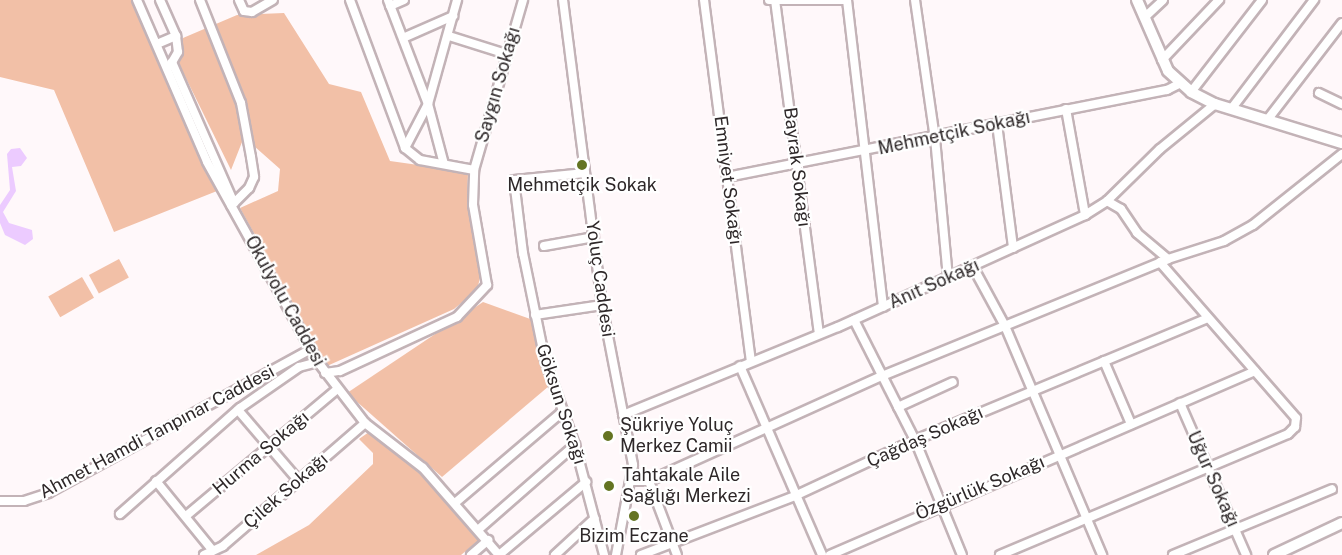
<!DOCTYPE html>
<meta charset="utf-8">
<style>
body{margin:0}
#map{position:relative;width:1342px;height:555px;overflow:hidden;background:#fff8fa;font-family:"Public Sans",sans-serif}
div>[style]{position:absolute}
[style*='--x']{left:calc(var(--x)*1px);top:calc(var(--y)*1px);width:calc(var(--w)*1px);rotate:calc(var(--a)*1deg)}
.green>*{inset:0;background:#f2c0a7;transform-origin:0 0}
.water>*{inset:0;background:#eccbff}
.roads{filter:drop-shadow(2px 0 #c3b3b7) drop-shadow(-2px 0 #c3b3b7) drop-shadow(0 2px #c3b3b7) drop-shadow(0 -2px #c3b3b7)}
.minor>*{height:8px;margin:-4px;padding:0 4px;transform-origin:4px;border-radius:4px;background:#fff}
.major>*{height:10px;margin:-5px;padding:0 5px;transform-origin:5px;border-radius:5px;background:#fff}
.dots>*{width:16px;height:16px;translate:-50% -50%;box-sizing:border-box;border:3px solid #fff;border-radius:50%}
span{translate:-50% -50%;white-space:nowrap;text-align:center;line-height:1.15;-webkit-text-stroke:4.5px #fff;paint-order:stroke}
.street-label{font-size:18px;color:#2e2829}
.poi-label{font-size:18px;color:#2e2829}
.left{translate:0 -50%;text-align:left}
</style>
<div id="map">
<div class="green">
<div style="clip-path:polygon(0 0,131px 0,217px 191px,114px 232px,54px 90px,0 77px)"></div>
<div style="clip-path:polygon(284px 13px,329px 84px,361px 92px,390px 161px,468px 172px,467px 204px,482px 270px,477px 290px,454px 309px,327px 366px,240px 208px,278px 191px,280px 169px,244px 137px,231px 170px,179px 64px,183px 38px,237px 15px)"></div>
<div style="left:119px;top:259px;width:21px;height:34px;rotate:62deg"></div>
<div style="left:82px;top:277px;width:24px;height:39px;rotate:60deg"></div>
<div style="clip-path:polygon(483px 302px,533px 320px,549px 386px,442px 477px,347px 393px)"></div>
<div style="clip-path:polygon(369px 432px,419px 472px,479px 540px,461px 555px,256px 555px,309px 525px,373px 464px,373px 453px,359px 439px)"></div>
</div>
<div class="water">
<div style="clip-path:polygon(20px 148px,27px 158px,21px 166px,12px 167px,16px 191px,3px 212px,9px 223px,32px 230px,33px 239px,25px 245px,5px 235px,0 223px,0 205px,10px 190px,7px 154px,11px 149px)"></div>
</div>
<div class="roads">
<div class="minor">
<div style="--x:137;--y:0;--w:176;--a:66.6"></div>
<div style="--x:207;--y:162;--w:229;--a:61"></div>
<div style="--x:318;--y:362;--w:77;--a:52.4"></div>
<div style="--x:365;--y:423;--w:73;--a:37.8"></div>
<div style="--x:423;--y:468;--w:116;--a:48.9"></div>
<div style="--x:160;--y:0;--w:39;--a:66"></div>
<div style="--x:176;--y:36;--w:16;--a:83"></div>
<div style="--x:178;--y:52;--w:16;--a:120"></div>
<div style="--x:200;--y:0;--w:111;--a:68.3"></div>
<div style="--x:241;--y:103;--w:55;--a:79.5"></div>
<div style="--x:251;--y:157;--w:20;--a:81"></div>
<div style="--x:254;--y:177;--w:12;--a:114"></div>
<div style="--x:249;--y:188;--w:25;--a:135"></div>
<div style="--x:239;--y:0;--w:12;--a:66"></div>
<div style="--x:244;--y:11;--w:8;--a:7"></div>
<div style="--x:252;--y:12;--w:24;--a:-30"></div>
<div style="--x:350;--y:0;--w:158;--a:69.6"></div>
<div style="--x:405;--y:148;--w:19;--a:39"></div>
<div style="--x:420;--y:160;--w:55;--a:10.5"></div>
<div style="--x:388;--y:0;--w:111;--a:69"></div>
<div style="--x:428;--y:104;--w:62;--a:75.1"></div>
<div style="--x:563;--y:0;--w:307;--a:82.7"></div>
<div style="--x:602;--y:305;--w:163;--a:79"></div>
<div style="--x:633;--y:465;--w:92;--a:100.7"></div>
<div style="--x:704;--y:0;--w:364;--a:82.6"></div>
<div style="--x:769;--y:0;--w:78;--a:0"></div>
<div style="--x:775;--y:0;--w:337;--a:82.5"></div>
<div style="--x:847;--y:0;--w:309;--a:83.3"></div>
<div style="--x:915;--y:0;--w:139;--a:81.8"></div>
<div style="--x:935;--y:138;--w:141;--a:84.7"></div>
<div style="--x:390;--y:6;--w:15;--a:-23"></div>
<div style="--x:1146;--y:16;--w:23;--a:-43"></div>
<div style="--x:449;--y:36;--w:60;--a:17.5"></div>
<div style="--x:403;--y:38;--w:55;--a:-23.7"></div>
<div style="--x:157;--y:44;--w:21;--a:-23"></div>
<div style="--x:1162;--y:60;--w:83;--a:-46.5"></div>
<div style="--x:172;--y:62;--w:154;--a:66.3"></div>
<div style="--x:1191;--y:92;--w:116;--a:-52.3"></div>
<div style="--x:1319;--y:93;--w:25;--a:26"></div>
<div style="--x:1232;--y:108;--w:136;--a:-52.8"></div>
<div style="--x:1066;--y:109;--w:108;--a:79.8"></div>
<div style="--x:1268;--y:119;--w:121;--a:-52.4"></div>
<div style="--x:997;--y:124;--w:125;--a:82.6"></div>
<div style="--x:405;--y:148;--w:50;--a:-62.4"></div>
<div style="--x:428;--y:104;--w:108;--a:-74.4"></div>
<div style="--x:585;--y:173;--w:71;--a:174.4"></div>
<div style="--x:514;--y:180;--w:74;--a:83"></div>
<div style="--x:523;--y:253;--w:109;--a:78.4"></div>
<div style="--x:545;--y:360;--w:90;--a:70.6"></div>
<div style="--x:575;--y:445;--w:114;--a:75.2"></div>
<div style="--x:727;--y:177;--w:449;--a:-11.2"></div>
<div style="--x:1167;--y:90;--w:13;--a:-27"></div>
<div style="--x:1107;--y:201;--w:16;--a:30"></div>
<div style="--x:1121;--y:209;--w:29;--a:56"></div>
<div style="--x:1137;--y:233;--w:40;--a:40"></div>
<div style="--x:544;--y:246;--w:51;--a:-10.2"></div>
<div style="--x:973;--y:267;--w:67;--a:61.5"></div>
<div style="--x:1005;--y:326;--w:249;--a:67"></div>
<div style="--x:535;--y:315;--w:68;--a:-8.5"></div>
<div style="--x:854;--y:320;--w:135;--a:63.1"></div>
<div style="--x:915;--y:440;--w:124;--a:67.8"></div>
<div style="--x:1104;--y:361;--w:69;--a:66.8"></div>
<div style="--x:740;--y:366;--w:206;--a:66.5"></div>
<div style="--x:325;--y:373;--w:15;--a:-8"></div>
<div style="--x:340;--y:371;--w:129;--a:-24.8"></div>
<div style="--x:457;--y:317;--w:44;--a:-46.8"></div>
<div style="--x:487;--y:285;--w:81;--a:-99.9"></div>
<div style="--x:473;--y:205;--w:35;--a:-88"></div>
<div style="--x:474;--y:170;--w:177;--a:-73.9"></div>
<div style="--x:1180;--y:403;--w:166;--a:66.5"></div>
<div style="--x:898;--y:407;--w:60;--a:-24.4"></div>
<div style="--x:238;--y:410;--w:92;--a:49.4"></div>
<div style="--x:623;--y:415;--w:232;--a:-22.3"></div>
<div style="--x:838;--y:327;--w:271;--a:-24.4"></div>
<div style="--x:1085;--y:215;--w:26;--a:-32"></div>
<div style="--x:1107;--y:201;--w:74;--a:-44.5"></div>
<div style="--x:1160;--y:149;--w:71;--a:-39.3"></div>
<div style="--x:156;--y:481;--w:90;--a:50.8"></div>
<div style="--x:631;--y:481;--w:18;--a:0"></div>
<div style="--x:649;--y:481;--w:256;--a:-24.3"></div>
<div style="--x:882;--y:376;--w:309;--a:-22.2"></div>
<div style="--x:1168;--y:259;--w:59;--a:-17.8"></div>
<div style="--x:1224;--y:241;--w:33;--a:-29"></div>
<div style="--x:1253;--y:225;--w:114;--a:-38.6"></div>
<div style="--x:649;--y:481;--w:79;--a:69.3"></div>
<div style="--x:0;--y:501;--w:24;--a:0"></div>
<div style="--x:24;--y:501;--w:25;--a:-18"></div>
<div style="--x:48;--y:493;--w:300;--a:-28.7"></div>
<div style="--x:455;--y:503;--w:142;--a:-40.4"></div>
<div style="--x:120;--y:514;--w:160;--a:-41.5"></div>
<div style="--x:240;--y:408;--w:72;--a:-34.8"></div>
<div style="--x:299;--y:367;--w:20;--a:-15"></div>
<div style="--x:186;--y:516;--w:196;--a:-40"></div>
<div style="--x:479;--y:529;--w:128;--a:-41.2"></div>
<div style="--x:204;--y:555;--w:21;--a:-25"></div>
<div style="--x:223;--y:546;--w:188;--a:-40.9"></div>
<div style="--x:471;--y:555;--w:23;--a:-41"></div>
<div style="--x:499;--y:555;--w:114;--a:-40"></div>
<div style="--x:555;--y:555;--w:54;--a:-42.8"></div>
<div style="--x:641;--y:555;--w:167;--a:-21"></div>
<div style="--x:797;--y:495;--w:130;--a:-25"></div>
<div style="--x:915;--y:440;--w:317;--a:-22.6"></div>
<div style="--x:830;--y:555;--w:463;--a:-23.4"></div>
<div style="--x:1000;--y:555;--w:312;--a:-22.8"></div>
<div style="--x:1288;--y:434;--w:10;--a:-45"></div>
<div style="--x:1295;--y:427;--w:9;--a:-84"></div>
<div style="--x:1296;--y:418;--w:207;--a:-131.1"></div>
<div style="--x:1173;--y:555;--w:172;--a:-22.5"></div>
</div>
<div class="major">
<div style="--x:1137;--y:0;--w:77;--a:66.4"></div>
<div style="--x:1168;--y:71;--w:31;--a:42"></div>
<div style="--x:1191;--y:92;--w:27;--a:27"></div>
<div style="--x:1215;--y:104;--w:133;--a:17.1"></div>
<div style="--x:1274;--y:555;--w:75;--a:-25.2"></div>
</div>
</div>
<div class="dots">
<div style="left:582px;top:165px;background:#647422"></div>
<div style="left:608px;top:436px;background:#647422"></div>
<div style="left:609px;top:486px;background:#647422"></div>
<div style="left:634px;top:516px;background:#647422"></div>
</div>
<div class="street-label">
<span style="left:498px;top:85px;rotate:-74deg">Saygın Sokağı</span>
<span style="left:954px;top:133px;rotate:-12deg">Mehmetçik Sokağı</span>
<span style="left:797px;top:167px;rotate:83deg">Bayrak Sokağı</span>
<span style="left:728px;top:180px;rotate:83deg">Emniyet Sokağı</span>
<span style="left:600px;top:279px;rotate:82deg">Yoluç Caddesi</span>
<span style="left:934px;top:284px;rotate:-24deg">Anıt Sokağı</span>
<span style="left:285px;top:301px;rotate:61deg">Okulyolu Caddesi</span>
<span style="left:561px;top:404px;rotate:72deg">Göksun Sokağı</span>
<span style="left:157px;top:432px;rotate:-28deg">Ahmet Hamdi Tanpınar Caddesi</span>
<span style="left:925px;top:437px;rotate:-24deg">Çağdaş Sokağı</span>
<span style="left:261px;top:453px;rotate:-40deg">Hurma Sokağı</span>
<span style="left:1213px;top:479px;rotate:66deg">Uğur Sokağı</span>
<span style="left:980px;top:488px;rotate:-23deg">Özgürlük Sokağı</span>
<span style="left:286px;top:491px;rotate:-41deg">Çilek Sokağı</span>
</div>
<div class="poi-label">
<span style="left:582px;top:185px">Mehmetçik Sokak</span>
<span class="left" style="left:620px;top:436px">Şükriye Yoluç<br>Merkez Camii</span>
<span class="left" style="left:622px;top:486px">Tahtakale Aile<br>Sağlığı Merkezi</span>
<span style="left:634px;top:536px">Bizim Eczane</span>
</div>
</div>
